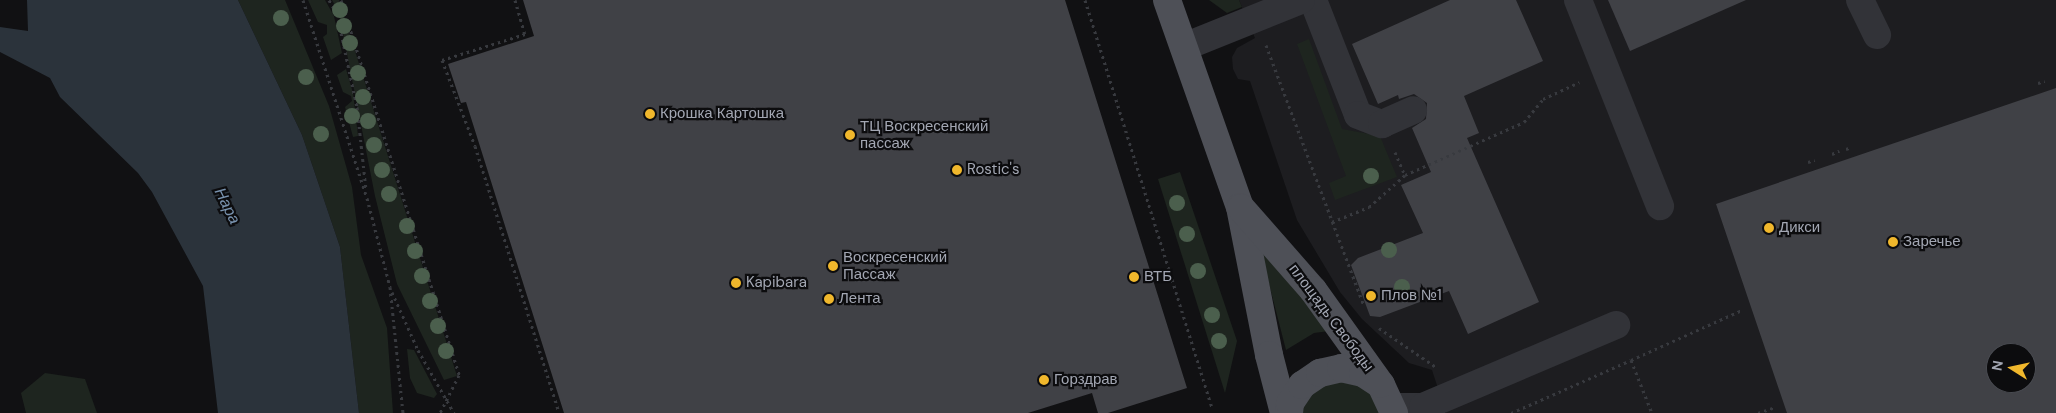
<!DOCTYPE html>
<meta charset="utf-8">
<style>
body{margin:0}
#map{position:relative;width:2056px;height:413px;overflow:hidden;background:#111113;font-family:"DM Sans",sans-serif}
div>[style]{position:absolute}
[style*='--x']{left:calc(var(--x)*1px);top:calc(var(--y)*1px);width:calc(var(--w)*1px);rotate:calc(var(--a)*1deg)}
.built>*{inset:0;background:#1d1d20}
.green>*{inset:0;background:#1e251f}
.water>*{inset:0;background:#2b333b}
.building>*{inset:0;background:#404146}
.path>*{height:3px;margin-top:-1.5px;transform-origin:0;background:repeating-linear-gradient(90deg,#383a3f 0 2.5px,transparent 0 6.5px)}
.minor>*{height:28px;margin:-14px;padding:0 14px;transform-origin:14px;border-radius:14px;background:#323338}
.major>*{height:28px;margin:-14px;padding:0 14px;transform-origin:14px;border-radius:14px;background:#4e5057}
.trees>*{width:16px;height:16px;margin:-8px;border-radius:50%;background:#4b5f4d}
.dots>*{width:14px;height:14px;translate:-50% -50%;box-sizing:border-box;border:2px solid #0c0c0e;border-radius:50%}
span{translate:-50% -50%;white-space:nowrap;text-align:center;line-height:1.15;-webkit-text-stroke:4.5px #0c0c0e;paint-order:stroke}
.poi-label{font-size:15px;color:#a3a7b3}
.left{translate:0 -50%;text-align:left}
.street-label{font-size:15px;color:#a3a7b3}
.water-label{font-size:16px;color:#7993af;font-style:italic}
.north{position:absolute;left:1986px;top:343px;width:50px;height:50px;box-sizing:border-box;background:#0c0c0e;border:1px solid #484a50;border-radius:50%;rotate:280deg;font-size:14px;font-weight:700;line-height:20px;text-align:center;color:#a3a7b3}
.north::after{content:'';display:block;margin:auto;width:18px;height:22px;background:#f0b72c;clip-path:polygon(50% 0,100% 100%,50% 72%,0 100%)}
</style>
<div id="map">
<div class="built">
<div style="clip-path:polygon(evenodd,1239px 0,2056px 0,2056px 413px,1446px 413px,1432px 370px,1409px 363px,1362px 319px,1340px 292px,1297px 220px,1250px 81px,1238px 79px,1233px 69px,1232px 57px,1237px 48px,1255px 38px,1239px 0,1996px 353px,2026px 353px,2026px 383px,1996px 383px,1996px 353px)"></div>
</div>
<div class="green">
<div style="clip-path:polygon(238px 0,285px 0,329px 106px,352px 187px,361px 255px,387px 328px,393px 413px,359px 413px,340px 247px,302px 135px)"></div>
<div style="clip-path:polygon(308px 0,325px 0,334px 16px,342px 53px,331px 60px,323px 37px,327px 34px,327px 25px,318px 22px)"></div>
<div style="clip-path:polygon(332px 0,339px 0,457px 376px,444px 380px,397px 284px,375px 196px,339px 13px)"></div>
<div style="clip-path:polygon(1209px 0,1239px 0,1242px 7px,1227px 13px)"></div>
<div style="clip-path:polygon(1309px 39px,1342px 129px,1380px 136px,1397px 177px,1335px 200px,1329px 183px,1346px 176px,1297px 44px)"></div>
<div style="clip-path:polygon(346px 69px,353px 93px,358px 136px,353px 137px,345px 107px,352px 101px,351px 96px,343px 92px,337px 75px)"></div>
<div style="clip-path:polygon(1180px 172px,1237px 341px,1225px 393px,1158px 179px)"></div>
<div style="clip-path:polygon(1259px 245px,1329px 331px,1314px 333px,1286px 350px)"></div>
<div style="clip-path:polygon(407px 349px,414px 350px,437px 394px,434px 398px,417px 393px,410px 378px)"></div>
<div style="clip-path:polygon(45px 373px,85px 379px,97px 413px,26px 413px,21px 393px)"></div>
<div style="clip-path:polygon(1348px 380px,1373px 393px,1383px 413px,1299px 413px,1319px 385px)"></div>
</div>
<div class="water">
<div style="clip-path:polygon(27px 0,238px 0,302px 135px,340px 247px,359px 413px,218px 413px,203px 286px,152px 192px,138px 173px,60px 97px,50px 78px,0 52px,0 27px,28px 31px)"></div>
</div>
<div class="building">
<div style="clip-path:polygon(523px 0,1065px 0,1187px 388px,1108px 413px,1098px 413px,1092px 393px,1028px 413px,564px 413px,466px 102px,461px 103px,448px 64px,534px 36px)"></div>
<div style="clip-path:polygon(1450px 0,1516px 0,1543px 61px,1464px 96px,1479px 133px,1467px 138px,1539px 302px,1468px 334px,1449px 291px,1380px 317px,1370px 316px,1351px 265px,1358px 258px,1423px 233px,1401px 185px,1431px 172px,1412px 128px,1426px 119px,1427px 103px,1414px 94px,1399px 99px,1398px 95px,1378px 104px,1352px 44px)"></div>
<div style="clip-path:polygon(1608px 0,1746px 0,1630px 51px)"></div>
<div style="clip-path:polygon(evenodd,2056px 88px,2056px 413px,1787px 413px,1716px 204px,2056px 88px,1996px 353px,2026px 353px,2026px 383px,1996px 383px,1996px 353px)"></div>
</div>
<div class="path">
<div style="--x:303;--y:0;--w:208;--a:72.1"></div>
<div style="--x:367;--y:198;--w:92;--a:75.5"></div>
<div style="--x:390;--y:287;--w:127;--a:84.1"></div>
<div style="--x:329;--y:0;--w:16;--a:60"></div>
<div style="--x:337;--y:14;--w:95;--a:77.9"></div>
<div style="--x:357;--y:107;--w:83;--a:83.8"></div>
<div style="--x:341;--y:0;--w:393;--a:72.5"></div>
<div style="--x:459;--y:375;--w:42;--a:116.6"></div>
<div style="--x:515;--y:0;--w:35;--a:74"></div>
<div style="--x:525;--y:34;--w:87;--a:162.6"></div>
<div style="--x:442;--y:60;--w:92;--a:69"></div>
<div style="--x:475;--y:146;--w:280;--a:72.5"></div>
<div style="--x:1085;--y:0;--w:428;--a:72.7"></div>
<div style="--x:1266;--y:45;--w:279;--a:69.4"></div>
<div style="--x:2038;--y:83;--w:7;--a:-16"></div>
<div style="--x:1846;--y:149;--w:6;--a:-18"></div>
<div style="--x:1395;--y:152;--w:25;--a:67"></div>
<div style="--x:1832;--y:154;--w:8;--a:-23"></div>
<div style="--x:1808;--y:162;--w:7;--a:-16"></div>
<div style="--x:1332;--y:222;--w:40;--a:-22"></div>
<div style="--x:1369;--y:207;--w:48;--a:-41.6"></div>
<div style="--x:1405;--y:175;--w:130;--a:-24"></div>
<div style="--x:1524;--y:122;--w:30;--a:-50"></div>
<div style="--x:1543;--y:99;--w:40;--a:-25"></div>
<div style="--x:392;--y:292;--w:64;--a:65.9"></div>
<div style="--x:418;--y:350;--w:73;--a:60.3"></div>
<div style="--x:1379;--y:328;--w:69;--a:34.4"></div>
<div style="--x:1631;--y:360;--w:122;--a:-24.2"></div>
<div style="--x:1511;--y:413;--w:131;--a:-23.8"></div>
<div style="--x:1631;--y:360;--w:57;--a:68.4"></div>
<div style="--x:1758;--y:413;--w:18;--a:-19"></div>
</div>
<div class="minor">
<div style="--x:1313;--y:0;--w:123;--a:68.6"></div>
<div style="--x:1358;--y:115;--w:26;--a:21"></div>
<div style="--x:1382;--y:124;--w:34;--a:-24"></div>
<div style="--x:1578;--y:0;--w:222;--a:68.3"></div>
<div style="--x:1860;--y:0;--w:39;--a:64"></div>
<div style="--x:1184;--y:47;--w:126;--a:-21.9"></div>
<div style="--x:1393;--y:407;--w:30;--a:0"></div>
<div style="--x:1423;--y:407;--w:210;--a:-23"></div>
</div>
<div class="major">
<div style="--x:1167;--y:0;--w:219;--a:70.6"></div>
<div style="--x:1240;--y:207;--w:151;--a:78.9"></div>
<div style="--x:1269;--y:355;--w:60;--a:75.5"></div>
<div style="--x:1241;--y:208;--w:109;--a:48.7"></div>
<div style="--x:1313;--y:290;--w:117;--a:54.4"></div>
<div style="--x:1381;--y:385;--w:31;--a:65"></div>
<div style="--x:1289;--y:413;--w:10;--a:-84"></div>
<div style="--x:1290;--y:403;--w:22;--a:-56"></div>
<div style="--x:1302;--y:385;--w:22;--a:-34"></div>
<div style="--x:1320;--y:373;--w:22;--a:-13"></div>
<div style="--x:1341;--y:368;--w:23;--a:13"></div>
<div style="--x:1363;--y:373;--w:20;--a:33"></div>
</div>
<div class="trees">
<div style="left:340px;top:10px"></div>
<div style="left:281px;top:18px"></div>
<div style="left:344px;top:26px"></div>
<div style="left:350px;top:43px"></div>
<div style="left:358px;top:73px"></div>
<div style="left:306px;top:77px"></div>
<div style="left:363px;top:97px"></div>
<div style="left:352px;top:116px"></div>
<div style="left:368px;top:121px"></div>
<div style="left:321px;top:134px"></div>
<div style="left:374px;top:145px"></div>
<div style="left:382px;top:170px"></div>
<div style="left:1371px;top:176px"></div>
<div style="left:389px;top:194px"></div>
<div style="left:1177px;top:203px"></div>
<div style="left:407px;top:226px"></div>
<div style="left:1187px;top:234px"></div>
<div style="left:1389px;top:250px"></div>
<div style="left:415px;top:251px"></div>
<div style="left:1198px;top:271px"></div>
<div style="left:422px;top:276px"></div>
<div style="left:1402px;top:287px"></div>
<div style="left:430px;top:301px"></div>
<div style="left:1212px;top:315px"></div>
<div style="left:438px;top:326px"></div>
<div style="left:1219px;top:341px"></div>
<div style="left:446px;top:351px"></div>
</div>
<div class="dots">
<div style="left:650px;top:114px;background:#f0b72c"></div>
<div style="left:850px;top:135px;background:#f0b72c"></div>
<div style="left:957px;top:170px;background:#f0b72c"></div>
<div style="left:1769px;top:228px;background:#f0b72c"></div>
<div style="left:1893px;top:242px;background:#f0b72c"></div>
<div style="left:833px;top:266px;background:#f0b72c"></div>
<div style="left:1134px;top:277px;background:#f0b72c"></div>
<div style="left:736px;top:283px;background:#f0b72c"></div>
<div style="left:1371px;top:296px;background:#f0b72c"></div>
<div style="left:829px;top:299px;background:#f0b72c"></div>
<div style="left:1044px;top:380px;background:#f0b72c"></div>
</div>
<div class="poi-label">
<span class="left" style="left:660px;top:114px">Крошка Картошка</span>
<span class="left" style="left:860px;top:135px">ТЦ Воскресенский<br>пассаж</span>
<span class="left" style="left:967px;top:170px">Rostic's</span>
<span class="left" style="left:1779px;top:228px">Дикси</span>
<span class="left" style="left:1903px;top:242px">Заречье</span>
<span class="left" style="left:843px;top:266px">Воскресенский<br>Пассаж</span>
<span class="left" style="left:1144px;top:277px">ВТБ</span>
<span class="left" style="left:746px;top:283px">Kapibara</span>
<span class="left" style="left:1381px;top:296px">Плов №1</span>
<span class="left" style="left:839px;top:299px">Лента</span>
<span class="left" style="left:1054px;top:380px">Горздрав</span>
</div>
<div class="street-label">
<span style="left:1331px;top:318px;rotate:53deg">площадь Свободы</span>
</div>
<div class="water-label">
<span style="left:227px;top:206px;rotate:64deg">Нара</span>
</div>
<div class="north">N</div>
</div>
